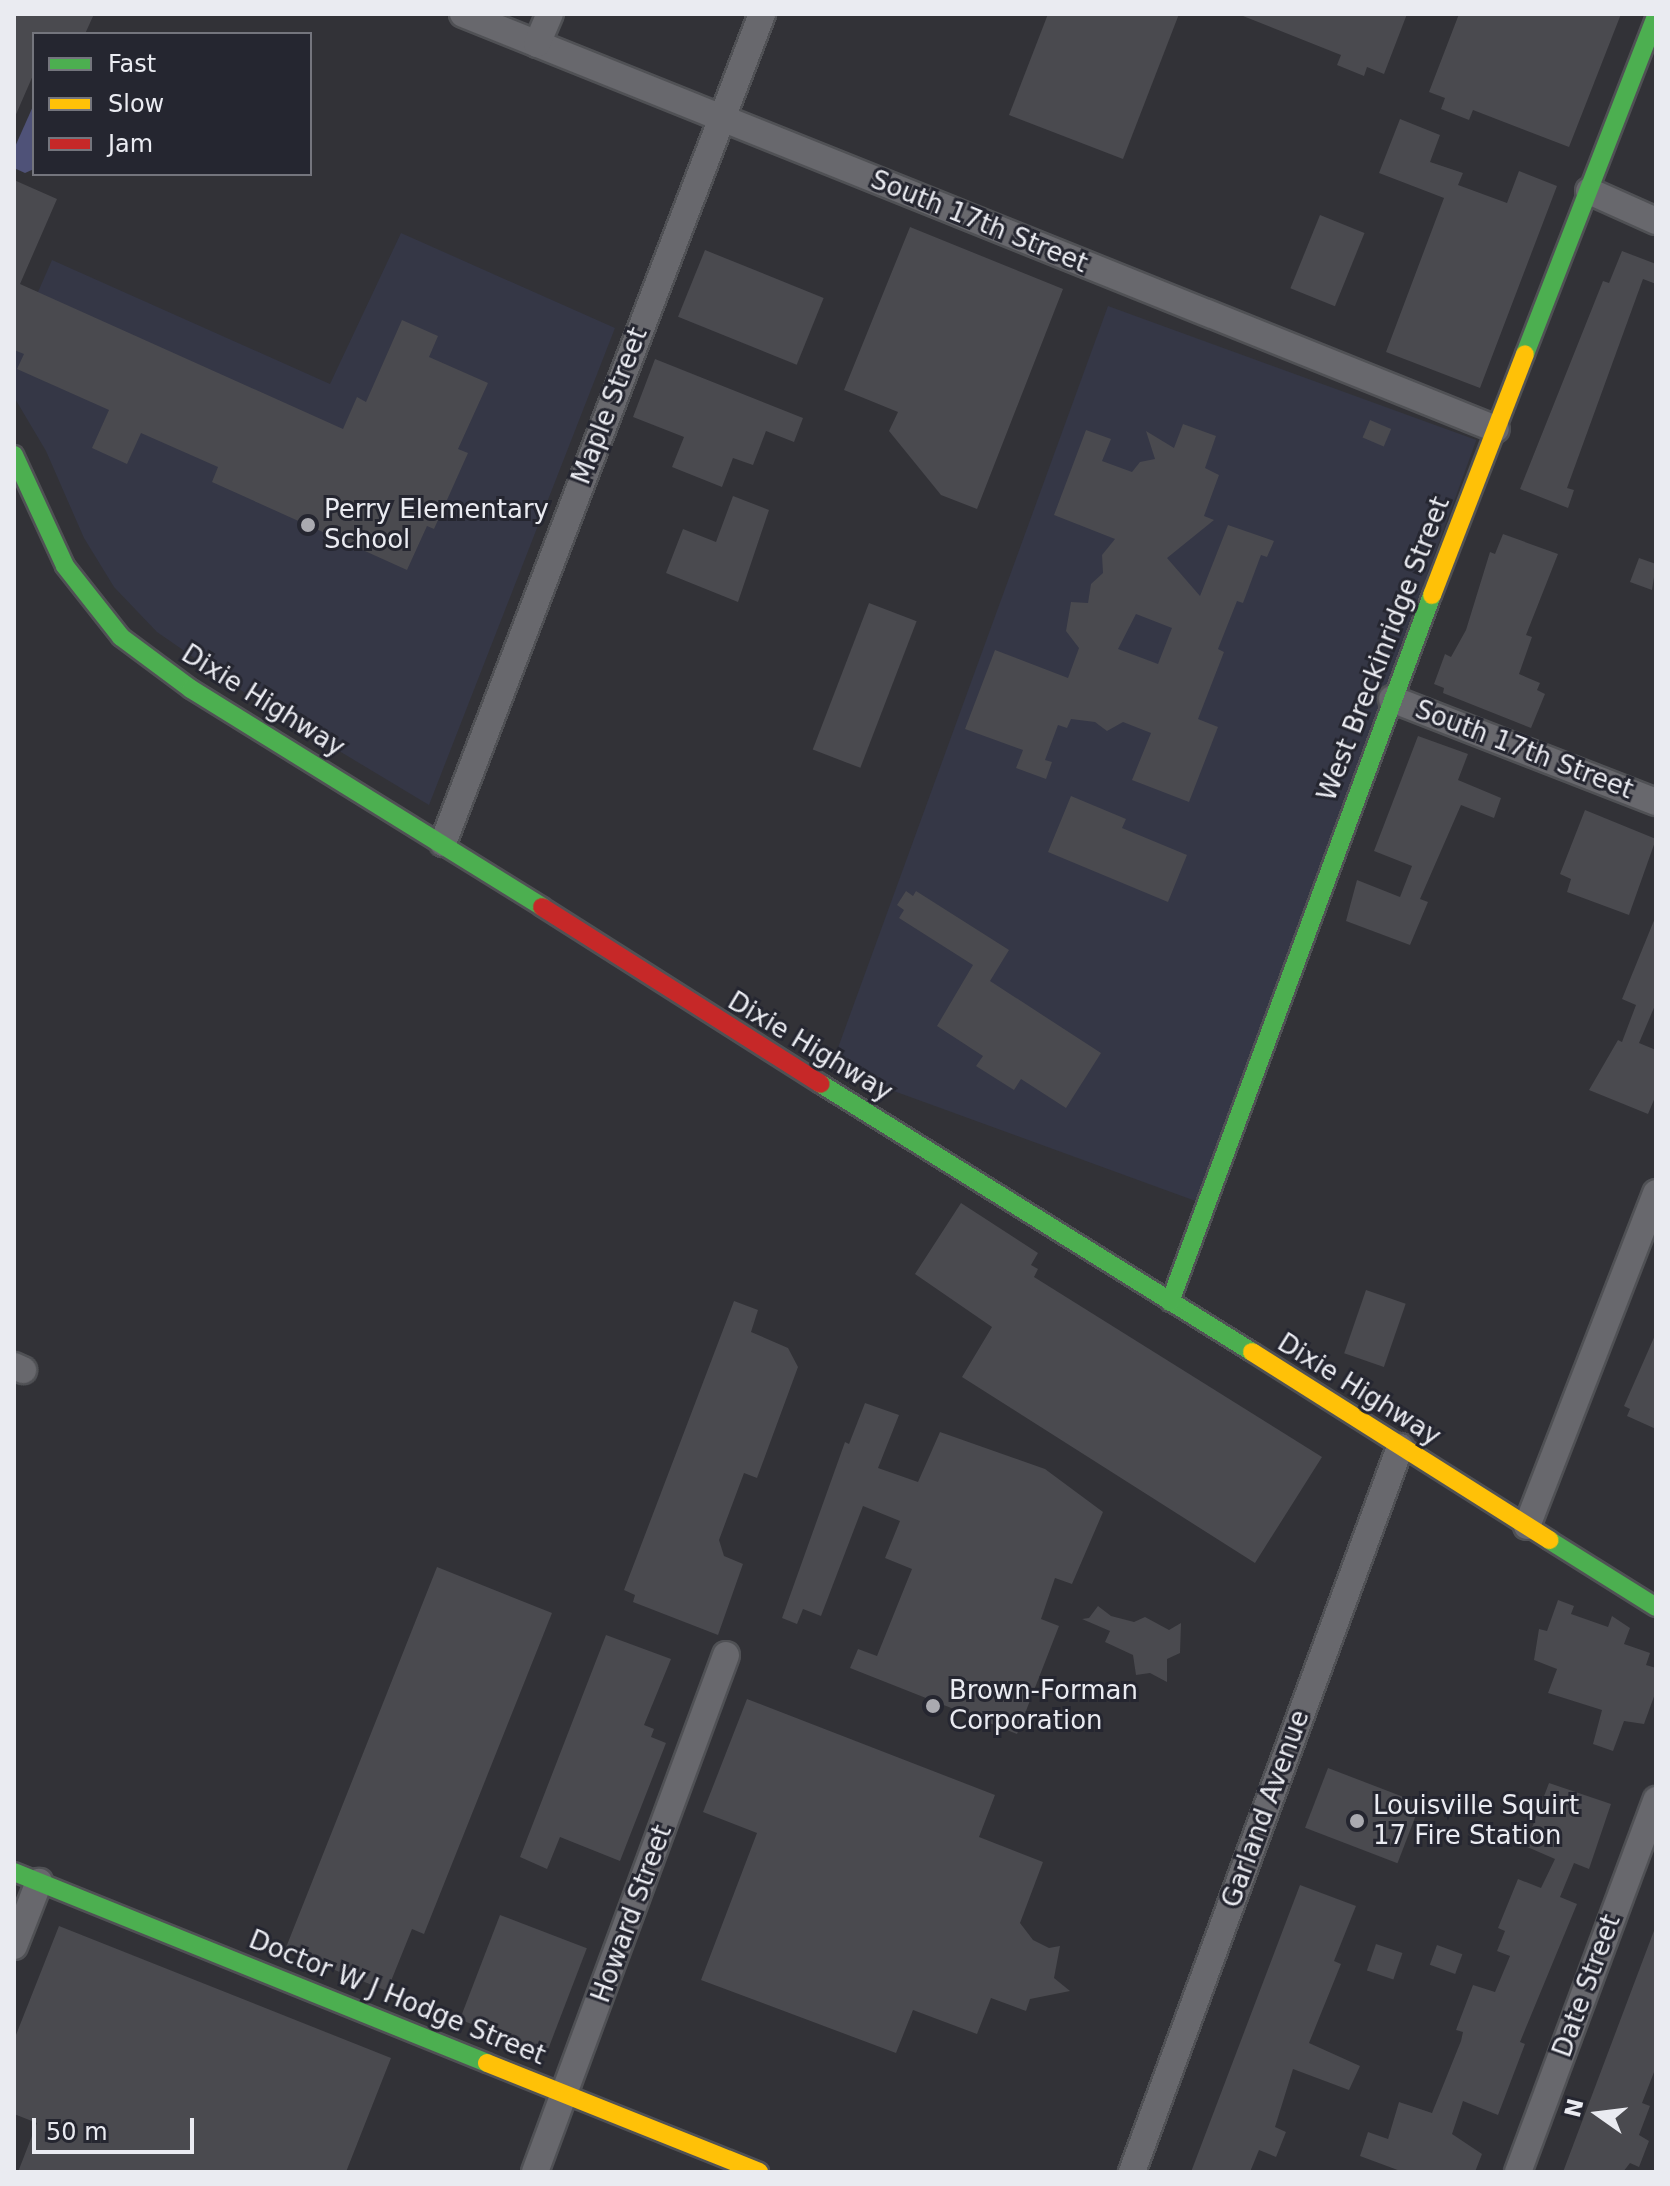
<!DOCTYPE html>
<style>
body{margin:0}
#map{position:relative;width:1670px;height:2186px;overflow:hidden;background:#323237;font-family:"DejaVu Sans",sans-serif}
div>[style]{position:absolute}
[style*='--x']{left:calc(var(--x)*1px);top:calc(var(--y)*1px);width:calc(var(--w)*1px);rotate:calc(var(--a)*1deg)}
.built>*{inset:0;background:#353746;transform-origin:0 0}
.green>*{inset:0;background:#4f5278}
.building>*{inset:0;background:#4a4a4f;transform-origin:0 0}
.roads{filter:drop-shadow(2px 0 #505155) drop-shadow(-2px 0 #505155) drop-shadow(0 2px #505155) drop-shadow(0 -2px #505155)}
.street>*{height:26px;margin:-13px;padding:0 13px;transform-origin:13px;border-radius:13px;background:#68686d}
.fast>*{height:18px;margin:-9px;padding:0 9px;transform-origin:9px;border-radius:9px;background:#4caf50}
.slow>*{height:18px;margin:-9px;padding:0 9px;transform-origin:9px;border-radius:9px;background:#ffc107}
.jam>*{height:18px;margin:-9px;padding:0 9px;transform-origin:9px;border-radius:9px;background:#c62828}
.dots>*{width:22px;height:22px;translate:-50% -50%;box-sizing:border-box;border:4px solid #252630;border-radius:50%}
span{translate:-50% -50%;white-space:nowrap;text-align:center;line-height:1.15;-webkit-text-stroke:6px #252630;paint-order:stroke}
.street-label{font-size:26px;color:#eaebf1}
.poi-label{font-size:26px;color:#eaebf1}
.left{translate:0 -50%;text-align:left}
.frame{position:absolute;inset:0;border:16px solid #eaebf1;pointer-events:none}
.legend{position:absolute;left:32px;top:32px;width:280px;height:144px;box-sizing:border-box;background:#252630;border:2px solid #74757d;margin:0;padding:10px 14px;list-style:none;font-size:24px;color:#eaebf1}
.legend li{display:flex;align-items:center;gap:16px;height:40px}
.legend b{width:40px;border:2px solid #74757d}
.north{position:absolute;left:1558px;top:2074px;width:80px;height:80px;-webkit-text-stroke:6px #252630;paint-order:stroke;rotate:284deg;font-size:22px;font-weight:700;line-height:32px;text-align:center;color:#eaebf1}
.north::after{content:'';display:block;margin:auto;width:28px;height:36px;background:#eaebf1;clip-path:polygon(50% 0,100% 100%,50% 72%,0 100%)}
.scale{position:absolute;left:32px;top:2118px;width:162px;height:36px;box-sizing:border-box;border:4px solid #eaebf1;border-top:0;padding-left:10px;font-size:24px;line-height:28px;white-space:nowrap;color:#eaebf1;-webkit-text-stroke:6px #252630;paint-order:stroke}
</style>
<div id="map">
<div class="built">
<div style="clip-path:polygon(401px 233px,615px 328px,429px 805px,261px 704px,157px 632px,114px 587px,84px 538px,46px 451px,14px 397px,14px 283px,38px 292px,52px 260px,330px 384px)"></div>
<div style="left:1108px;top:306px;width:392px;height:811px;rotate:20deg"></div>
</div>
<div class="green">
<div style="clip-path:polygon(34px 104px,34px 169px,25px 173px,14px 168px,14px 149px)"></div>
</div>
<div class="building">
<div style="clip-path:polygon(14px 14px,94px 14px,85px 34px,34px 34px,34px 73px,14px 119px)"></div>
<div style="clip-path:polygon(1048px 14px,1179px 14px,1123px 159px,1009px 115px)"></div>
<div style="clip-path:polygon(1238px 14px,1407px 14px,1384px 74px,1367px 67px,1364px 76px,1337px 65px,1341px 55px)"></div>
<div style="clip-path:polygon(1459px 14px,1621px 14px,1569px 147px,1473px 110px,1469px 120px,1441px 109px,1445px 98px,1429px 92px)"></div>
<div style="clip-path:polygon(1400px 119px,1440px 135px,1430px 162px,1463px 173px,1458px 185px,1507px 203px,1519px 171px,1557px 186px,1480px 388px,1386px 352px,1444px 198px,1379px 173px)"></div>
<div style="clip-path:polygon(14px 180px,57px 199px,20px 284px,343px 429px,357px 397px,366px 402px,402px 320px,438px 336px,429px 357px,488px 383px,458px 449px,468px 453px,434px 529px,427px 526px,407px 570px,212px 482px,218px 467px,141px 433px,127px 464px,92px 448px,109px 410px,17px 369px,24px 354px,14px 350px)"></div>
<div style="left:1320px;top:215px;width:48px;height:79px;rotate:22deg"></div>
<div style="clip-path:polygon(910px 227px,1063px 289px,977px 509px,941px 495px,889px 431px,898px 412px,844px 390px)"></div>
<div style="left:705px;top:250px;width:128px;height:72px;rotate:22deg"></div>
<div style="clip-path:polygon(1622px 251px,1656px 264px,1656px 284px,1643px 279px,1567px 488px,1574px 490px,1568px 508px,1520px 489px,1603px 281px,1609px 283px)"></div>
<div style="clip-path:polygon(655px 359px,803px 418px,794px 442px,766px 431px,753px 465px,733px 458px,722px 487px,672px 467px,684px 437px,633px 417px)"></div>
<div style="left:1370px;top:420px;width:23px;height:19px;rotate:23deg"></div>
<div style="clip-path:polygon(evenodd,1183px 424px,1216px 436px,1205px 468px,1219px 475px,1204px 516px,1214px 520px,1167px 558px,1200px 596px,1228px 525px,1274px 541px,1267px 557px,1261px 555px,1243px 603px,1237px 601px,1218px 649px,1224px 652px,1198px 719px,1218px 727px,1189px 802px,1132px 780px,1151px 733px,1123px 722px,1107px 731px,1095px 722px,1071px 719px,1067px 728px,1058px 725px,1045px 760px,1052px 762px,1046px 779px,1016px 768px,1023px 750px,965px 729px,995px 650px,1068px 678px,1079px 648px,1066px 631px,1071px 602px,1088px 603px,1091px 584px,1103px 573px,1102px 555px,1115px 539px,1054px 515px,1086px 430px,1111px 439px,1102px 461px,1132px 472px,1140px 462px,1155px 459px,1146px 431px,1174px 448px,1183px 424px,1136px 614px,1172px 628px,1158px 664px,1118px 649px,1136px 614px)"></div>
<div style="clip-path:polygon(733px 496px,769px 510px,738px 602px,666px 573px,683px 529px,716px 542px)"></div>
<div style="clip-path:polygon(1503px 534px,1558px 554px,1526px 635px,1532px 637px,1519px 674px,1540px 683px,1537px 690px,1545px 694px,1531px 728px,1443px 693px,1444px 688px,1434px 684px,1445px 654px,1451px 657px,1466px 630px,1490px 552px,1495px 554px)"></div>
<div style="clip-path:polygon(1639px 558px,1656px 564px,1652px 590px,1630px 582px)"></div>
<div style="left:869px;top:603px;width:51px;height:157px;rotate:21deg"></div>
<div style="clip-path:polygon(1418px 736px,1468px 754px,1458px 780px,1501px 798px,1494px 818px,1461px 805px,1420px 899px,1428px 902px,1410px 945px,1346px 921px,1357px 880px,1400px 897px,1412px 866px,1374px 851px)"></div>
<div style="clip-path:polygon(1071px 796px,1126px 819px,1122px 828px,1187px 855px,1168px 902px,1048px 852px)"></div>
<div style="clip-path:polygon(1585px 810px,1656px 839px,1629px 915px,1567px 892px,1571px 879px,1560px 874px)"></div>
<div style="clip-path:polygon(906px 891px,913px 896px,916px 891px,1009px 950px,990px 981px,1101px 1053px,1066px 1108px,1021px 1079px,1014px 1090px,976px 1066px,983px 1056px,937px 1026px,973px 965px,899px 918px,904px 910px,897px 905px)"></div>
<div style="clip-path:polygon(1655px 918px,1656px 1003px,1639px 1043px,1656px 1050px,1656px 1095px,1648px 1114px,1589px 1090px,1618px 1040px,1622px 1042px,1636px 1005px,1622px 999px)"></div>
<div style="clip-path:polygon(961px 1203px,1038px 1253px,1031px 1265px,1038px 1269px,1034px 1277px,1322px 1457px,1255px 1563px,962px 1377px,992px 1327px,915px 1274px)"></div>
<div style="left:1366px;top:1290px;width:42px;height:67px;rotate:19deg"></div>
<div style="clip-path:polygon(734px 1301px,758px 1310px,751px 1332px,788px 1348px,798px 1367px,757px 1478px,744px 1473px,719px 1540px,724px 1556px,743px 1564px,718px 1635px,633px 1602px,635px 1595px,624px 1590px)"></div>
<div style="clip-path:polygon(1656px 1333px,1656px 1429px,1627px 1416px,1630px 1409px,1624px 1406px)"></div>
<div style="clip-path:polygon(865px 1403px,899px 1415px,878px 1468px,918px 1482px,940px 1432px,1045px 1469px,1103px 1512px,1072px 1584px,1055px 1578px,1041px 1619px,1059px 1626px,1017px 1734px,850px 1668px,858px 1649px,877px 1656px,912px 1569px,885px 1558px,900px 1521px,863px 1506px,821px 1616px,803px 1609px,797px 1624px,782px 1618px,845px 1442px,849px 1444px)"></div>
<div style="clip-path:polygon(437px 1567px,552px 1613px,424px 1934px,412px 1929px,387px 1991px,285px 1950px)"></div>
<div style="clip-path:polygon(1558px 1600px,1574px 1606px,1571px 1614px,1608px 1627px,1612px 1616px,1630px 1628px,1624px 1644px,1650px 1653px,1646px 1665px,1656px 1668px,1656px 1691px,1644px 1724px,1624px 1721px,1613px 1751px,1593px 1744px,1602px 1710px,1548px 1693px,1557px 1669px,1534px 1660px,1539px 1629px,1547px 1631px)"></div>
<div style="clip-path:polygon(1098px 1606px,1111px 1616px,1134px 1622px,1145px 1617px,1169px 1630px,1181px 1623px,1180px 1653px,1167px 1659px,1167px 1682px,1150px 1673px,1136px 1675px,1133px 1655px,1105px 1642px,1110px 1631px,1082px 1619px,1089px 1618px)"></div>
<div style="clip-path:polygon(606px 1635px,671px 1659px,644px 1725px,654px 1729px,651px 1737px,666px 1743px,620px 1861px,560px 1837px,547px 1869px,520px 1857px)"></div>
<div style="clip-path:polygon(747px 1699px,995px 1795px,979px 1837px,1043px 1862px,1020px 1923px,1033px 1940px,1049px 1948px,1060px 1946px,1054px 1978px,1070px 1991px,1030px 1999px,1026px 2011px,991px 1998px,977px 2034px,913px 2010px,896px 2053px,701px 1980px,757px 1833px,703px 1812px)"></div>
<div style="left:1328px;top:1768px;width:99px;height:64px;rotate:21deg"></div>
<div style="clip-path:polygon(1549px 1783px,1611px 1804px,1589px 1869px,1574px 1863px,1560px 1897px,1577px 1904px,1520px 2042px,1525px 2044px,1498px 2115px,1463px 2101px,1452px 2134px,1482px 2154px,1475px 2172px,1403px 2172px,1360px 2156px,1368px 2132px,1388px 2139px,1399px 2102px,1432px 2113px,1461px 2041px,1463px 2032px,1456px 2030px,1473px 1985px,1495px 1992px,1510px 1956px,1497px 1951px,1505px 1931px,1498px 1928px,1518px 1879px,1541px 1888px,1555px 1859px,1525px 1846px)"></div>
<div style="clip-path:polygon(1300px 1885px,1356px 1906px,1334px 1961px,1341px 1964px,1309px 2043px,1360px 2066px,1349px 2090px,1293px 2069px,1275px 2127px,1286px 2132px,1276px 2157px,1259px 2150px,1250px 2172px,1191px 2172px)"></div>
<div style="left:500px;top:1915px;width:93px;height:112px;rotate:21deg"></div>
<div style="clip-path:polygon(59px 1926px,391px 2058px,346px 2172px,18px 2172px,37px 2123px,14px 2114px,14px 2040px)"></div>
<div style="clip-path:polygon(1655px 1928px,1656px 2067px,1642px 2103px,1650px 2106px,1639px 2135px,1649px 2141px,1639px 2167px,1630px 2163px,1623px 2172px,1563px 2172px)"></div>
<div style="left:1376px;top:1944px;width:28px;height:28px;rotate:19deg"></div>
<div style="left:1437px;top:1945px;width:27px;height:21px;rotate:20deg"></div>
</div>
<div class="roads">
<div class="street">
<div style="--x:463;--y:14;--w:1113;--a:21.89"></div>
<div style="--x:537;--y:44;--w:33;--a:-67"></div>
<div style="--x:1589;--y:191;--w:73;--a:24.1"></div>
<div style="--x:1392;--y:699;--w:283;--a:21.3"></div>
<div style="--x:443;--y:843;--w:888;--a:-68.95"></div>
<div style="--x:14;--y:1366;--w:10;--a:24"></div>
<div style="--x:1527;--y:1526;--w:357;--a:-68.8"></div>
<div style="--x:14;--y:1946;--w:69;--a:-68.7"></div>
<div style="--x:535;--y:2172;--w:551;--a:-69.72"></div>
<div style="--x:1132;--y:2172;--w:773;--a:-69.71"></div>
<div style="--x:1518;--y:2172;--w:397;--a:-69.6"></div>
</div>
<div class="fast">
<div style="--x:1525;--y:354;--w:362;--a:-68.8"></div>
<div style="--x:14;--y:455;--w:122;--a:65.3"></div>
<div style="--x:65;--y:566;--w:90;--a:51.7"></div>
<div style="--x:121;--y:637;--w:87;--a:36.6"></div>
<div style="--x:191;--y:689;--w:413;--a:31.8"></div>
<div style="--x:821;--y:1084;--w:508;--a:31.87"></div>
<div style="--x:1170;--y:1302;--w:754;--a:-69.67"></div>
<div style="--x:1549;--y:1540;--w:126;--a:32.1"></div>
<div style="--x:14;--y:1872;--w:510;--a:21.99"></div>
</div>
<div class="slow">
<div style="--x:1432;--y:595;--w:258;--a:-68.9"></div>
<div style="--x:1252;--y:1352;--w:352;--a:32.3"></div>
<div style="--x:487;--y:2063;--w:293;--a:21.8"></div>
</div>
<div class="jam">
<div style="--x:542;--y:907;--w:330;--a:32.4"></div>
</div>
</div>
<div class="dots">
<div style="left:308px;top:525px;background:#aaaab0"></div>
<div style="left:933px;top:1706px;background:#aaaab0"></div>
<div style="left:1357px;top:1821px;background:#aaaab0"></div>
</div>
<div class="street-label">
<span style="left:979px;top:222px;rotate:22deg">South 17th Street</span>
<span style="left:610px;top:406px;rotate:-69deg">Maple Street</span>
<span style="left:1384px;top:649px;rotate:-69deg">West Breckinridge Street</span>
<span style="left:263px;top:701px;rotate:32deg">Dixie Highway</span>
<span style="left:1524px;top:750px;rotate:21deg">South 17th Street</span>
<span style="left:810px;top:1047px;rotate:31deg">Dixie Highway</span>
<span style="left:1359px;top:1390px;rotate:32deg">Dixie Highway</span>
<span style="left:1266px;top:1809px;rotate:-70deg">Garland Avenue</span>
<span style="left:632px;top:1914px;rotate:-70deg">Howard Street</span>
<span style="left:1587px;top:1986px;rotate:-70deg">Date Street</span>
<span style="left:397px;top:1998px;rotate:22deg">Doctor W J Hodge Street</span>
</div>
<div class="poi-label">
<span class="left" style="left:324px;top:525px">Perry Elementary<br>School</span>
<span class="left" style="left:949px;top:1706px">Brown-Forman<br>Corporation</span>
<span class="left" style="left:1373px;top:1821px">Louisville Squirt<br>17 Fire Station</span>
</div>
<div class="frame"></div>
<ul class="legend">
<li><b style="height:10px;background:#4caf50"></b>Fast</li>
<li><b style="height:10px;background:#ffc107"></b>Slow</li>
<li><b style="height:10px;background:#c62828"></b>Jam</li>
</ul>
<div class="north">N</div>
<div class="scale">50 m</div>
</div>
